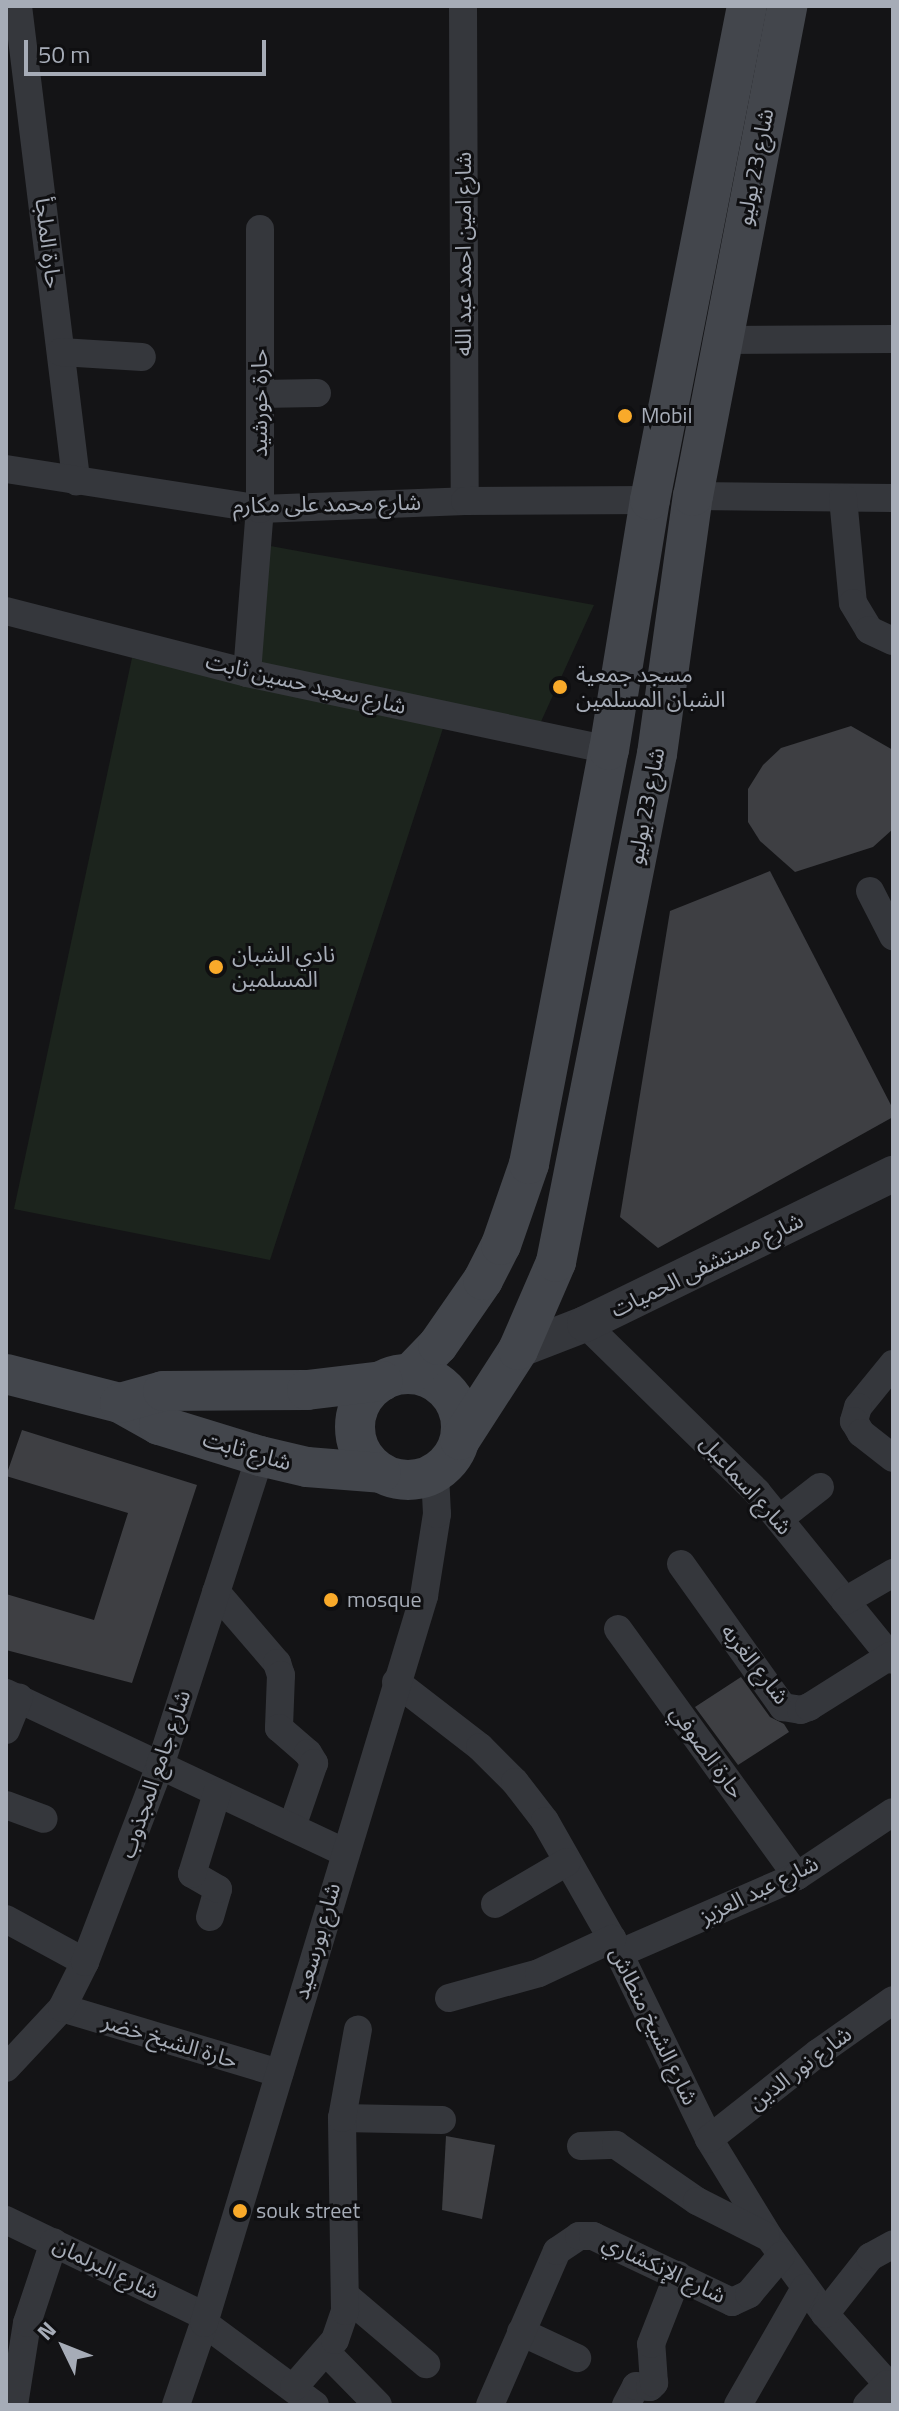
<!DOCTYPE html>
<meta charset="utf-8">
<style>
body{margin:0}
#map{position:relative;width:899px;height:2411px;overflow:hidden;background:#141416;font-family:"Titillium Web","Noto Sans Arabic",sans-serif}
div>[style]{position:absolute}
[style*='--x']{left:calc(var(--x)*1px);top:calc(var(--y)*1px);width:calc(var(--w)*1px);rotate:calc(var(--a)*1deg)}
.green>*{inset:0;background:#1c241d}
.building>*{inset:0;background:#3e3f43}
.minor>*{height:28px;margin:-14px;padding:0 14px;transform-origin:14px;border-radius:14px;background:#35373c}
.tertiary>*{height:36px;margin:-18px;padding:0 18px;transform-origin:18px;border-radius:18px;background:#35373c}
.secondary>*{height:40px;margin:-20px;padding:0 20px;transform-origin:20px;border-radius:20px;background:#43464c}
.secondary>.ring{margin:-20px;padding:0;box-sizing:content-box;background:none;border:40px solid #43464c;border-radius:50%}
.dots>*{width:22px;height:22px;translate:-50% -50%;box-sizing:border-box;border:4px solid #0f0f11;border-radius:50%}
span{translate:-50% -50%;white-space:nowrap;text-align:center;line-height:1.15;-webkit-text-stroke:6px #0f0f11;paint-order:stroke}
.street-label{font-size:22px;color:#a6acb7}
.poi-label{font-size:22px;color:#a6acb7}
.left{translate:0 -50%;text-align:left}
.frame{position:absolute;inset:0;border:8px solid #a6acb7;pointer-events:none}
.north{position:absolute;left:24px;top:2307px;width:80px;height:80px;-webkit-text-stroke:6px #0f0f11;paint-order:stroke;rotate:313deg;font-size:22px;font-weight:700;line-height:32px;text-align:center;color:#a6acb7}
.north::after{content:'';display:block;margin:auto;width:28px;height:36px;background:#a6acb7;clip-path:polygon(50% 0,100% 100%,50% 72%,0 100%)}
.scale{position:absolute;left:24px;top:40px;width:242px;height:36px;box-sizing:border-box;border:4px solid #a6acb7;border-top:0;padding-left:10px;font-size:24px;line-height:28px;white-space:nowrap;color:#a6acb7;-webkit-text-stroke:6px #0f0f11;paint-order:stroke}
</style>
<div id="map">
<div class="green">
<div style="clip-path:polygon(265px 545px,594px 605px,539px 726px,255px 664px)"></div>
<div style="clip-path:polygon(132px 658px,444px 725px,270px 1260px,14px 1209px)"></div>
</div>
<div class="building">
<div style="clip-path:polygon(851px 726px,893px 750px,893px 829px,873px 847px,795px 872px,760px 841px,748px 822px,748px 789px,763px 765px,781px 748px)"></div>
<div style="clip-path:polygon(770px 871px,893px 1109px,893px 1117px,658px 1248px,620px 1217px,670px 911px)"></div>
<div style="clip-path:polygon(22px 1430px,197px 1485px,132px 1683px,6px 1650px,6px 1594px,94px 1620px,128px 1513px,6px 1476px)"></div>
<div style="clip-path:polygon(741px 1677px,770px 1717px,784px 1724px,789px 1732px,738px 1765px,695px 1707px)"></div>
<div style="clip-path:polygon(446px 2136px,495px 2145px,482px 2219px,442px 2210px)"></div>
</div>
<div class="minor">
<div style="--x:18;--y:6;--w:479;--a:83"></div>
<div style="--x:463;--y:6;--w:495;--a:89.8"></div>
<div style="--x:721;--y:340;--w:172;--a:-0.3"></div>
<div style="--x:61;--y:352;--w:81;--a:3.5"></div>
<div style="--x:260;--y:394;--w:57;--a:-1"></div>
<div style="--x:6;--y:469;--w:257;--a:8.9"></div>
<div style="--x:260;--y:509;--w:205;--a:-2.2"></div>
<div style="--x:465;--y:501;--w:185;--a:-0.3"></div>
<div style="--x:693;--y:496;--w:200;--a:0.6"></div>
<div style="--x:843;--y:498;--w:105;--a:84.6"></div>
<div style="--x:853;--y:603;--w:31;--a:59"></div>
<div style="--x:869;--y:630;--w:26;--a:25"></div>
<div style="--x:6;--y:611;--w:249;--a:14.4"></div>
<div style="--x:247;--y:673;--w:370;--a:12"></div>
<div style="--x:247;--y:673;--w:165;--a:-85.5"></div>
<div style="--x:260;--y:509;--w:280;--a:-90"></div>
<div style="--x:870;--y:891;--w:51;--a:62.9"></div>
<div style="--x:585;--y:1324;--w:240;--a:44.3"></div>
<div style="--x:757;--y:1492;--w:216;--a:51"></div>
<div style="--x:893;--y:1364;--w:55;--a:129.1"></div>
<div style="--x:858;--y:1407;--w:15;--a:106"></div>
<div style="--x:854;--y:1421;--w:14;--a:60"></div>
<div style="--x:861;--y:1433;--w:41;--a:38"></div>
<div style="--x:779;--y:1519;--w:52;--a:-38"></div>
<div style="--x:681;--y:1564;--w:176;--a:54.5"></div>
<div style="--x:783;--y:1707;--w:18;--a:9"></div>
<div style="--x:801;--y:1710;--w:9;--a:-21"></div>
<div style="--x:809;--y:1707;--w:96;--a:-32.2"></div>
<div style="--x:216;--y:1592;--w:94;--a:49.3"></div>
<div style="--x:277;--y:1663;--w:13;--a:72"></div>
<div style="--x:281;--y:1675;--w:53;--a:92.2"></div>
<div style="--x:279;--y:1728;--w:38;--a:41"></div>
<div style="--x:308;--y:1753;--w:12;--a:59"></div>
<div style="--x:314;--y:1763;--w:68;--a:109"></div>
<div style="--x:845;--y:1601;--w:56;--a:-30.3"></div>
<div style="--x:618;--y:1629;--w:305;--a:54.1"></div>
<div style="--x:396;--y:1682;--w:106;--a:37.7"></div>
<div style="--x:480;--y:1747;--w:49;--a:45"></div>
<div style="--x:515;--y:1782;--w:49;--a:52.4"></div>
<div style="--x:545;--y:1821;--w:136;--a:60.4"></div>
<div style="--x:612;--y:1939;--w:222;--a:64.1"></div>
<div style="--x:709;--y:2139;--w:115;--a:58.5"></div>
<div style="--x:769;--y:2237;--w:95;--a:54"></div>
<div style="--x:825;--y:2314;--w:102;--a:48.2"></div>
<div style="--x:6;--y:1693;--w:374;--a:25.2"></div>
<div style="--x:6;--y:1730;--w:35;--a:-68"></div>
<div style="--x:6;--y:1805;--w:40;--a:20.2"></div>
<div style="--x:495;--y:1904;--w:83;--a:-30.3"></div>
<div style="--x:210;--y:1917;--w:29;--a:-74"></div>
<div style="--x:218;--y:1889;--w:30;--a:-150"></div>
<div style="--x:192;--y:1874;--w:85;--a:-72.8"></div>
<div style="--x:6;--y:1919;--w:90;--a:28.6"></div>
<div style="--x:618;--y:1954;--w:195;--a:-23.5"></div>
<div style="--x:797;--y:1876;--w:115;--a:-33.7"></div>
<div style="--x:449;--y:1998;--w:93;--a:-15.5"></div>
<div style="--x:539;--y:1973;--w:81;--a:-25"></div>
<div style="--x:62;--y:2008;--w:227;--a:16.7"></div>
<div style="--x:6;--y:2068;--w:82;--a:-47"></div>
<div style="--x:62;--y:2008;--w:51;--a:-63.4"></div>
<div style="--x:85;--y:1962;--w:210;--a:-69.1"></div>
<div style="--x:160;--y:1766;--w:326;--a:-72.1"></div>
<div style="--x:342;--y:2118;--w:100;--a:1.1"></div>
<div style="--x:709;--y:2139;--w:139;--a:-38.3"></div>
<div style="--x:818;--y:2053;--w:92;--a:-35.2"></div>
<div style="--x:581;--y:2146;--w:35;--a:-2"></div>
<div style="--x:616;--y:2145;--w:98;--a:34.7"></div>
<div style="--x:697;--y:2201;--w:77;--a:26.9"></div>
<div style="--x:6;--y:2220;--w:221;--a:25.8"></div>
<div style="--x:347;--y:2297;--w:104;--a:40.3"></div>
<div style="--x:825;--y:2314;--w:73;--a:-51.7"></div>
<div style="--x:870;--y:2257;--w:26;--a:-29"></div>
<div style="--x:204;--y:2323;--w:138;--a:36.5"></div>
<div style="--x:521;--y:2332;--w:62;--a:24.9"></div>
<div style="--x:326;--y:2352;--w:74;--a:45.5"></div>
<div style="--x:294;--y:2387;--w:62;--a:-48.9"></div>
<div style="--x:335;--y:2340;--w:31;--a:-71"></div>
<div style="--x:345;--y:2311;--w:193;--a:-90.9"></div>
<div style="--x:342;--y:2118;--w:90;--a:-79.8"></div>
<div style="--x:14;--y:2405;--w:83;--a:-81"></div>
<div style="--x:27;--y:2323;--w:85;--a:-71.6"></div>
<div style="--x:176;--y:2405;--w:87;--a:-71.1"></div>
<div style="--x:204;--y:2323;--w:760;--a:-73.16"></div>
<div style="--x:424;--y:1596;--w:83;--a:-81"></div>
<div style="--x:437;--y:1514;--w:40;--a:-92.9"></div>
<div style="--x:490;--y:2405;--w:168;--a:-66.5"></div>
<div style="--x:557;--y:2251;--w:27;--a:-34"></div>
<div style="--x:579;--y:2236;--w:14;--a:0"></div>
<div style="--x:593;--y:2236;--w:154;--a:25.4"></div>
<div style="--x:732;--y:2302;--w:19;--a:-25"></div>
<div style="--x:749;--y:2294;--w:50;--a:-49.9"></div>
<div style="--x:626;--y:2405;--w:21;--a:-62"></div>
<div style="--x:636;--y:2386;--w:14;--a:4"></div>
<div style="--x:650;--y:2387;--w:6;--a:-45"></div>
<div style="--x:654;--y:2383;--w:39;--a:-94"></div>
<div style="--x:651;--y:2344;--w:74;--a:-68.6"></div>
<div style="--x:738;--y:2405;--w:135;--a:-60.2"></div>
<div style="--x:867;--y:2405;--w:29;--a:-46"></div>
</div>
<div class="tertiary">
<div style="--x:518;--y:1350;--w:72;--a:-21.2"></div>
<div style="--x:585;--y:1324;--w:343;--a:-26"></div>
</div>
<div class="secondary">
<div class="ring" style="left:355px;top:1374px;width:66px;height:66px"></div>
<div style="--x:6;--y:1374;--w:118;--a:14.3"></div>
<div style="--x:120;--y:1403;--w:45;--a:29.4"></div>
<div style="--x:159;--y:1425;--w:106;--a:17.1"></div>
<div style="--x:260;--y:1456;--w:48;--a:13.2"></div>
<div style="--x:307;--y:1467;--w:74;--a:4.6"></div>
<div style="--x:410;--y:1374;--w:40;--a:-46"></div>
<div style="--x:438;--y:1345;--w:79;--a:-55.3"></div>
<div style="--x:483;--y:1280;--w:39;--a:-63"></div>
<div style="--x:501;--y:1245;--w:86;--a:-70.9"></div>
<div style="--x:529;--y:1164;--w:422;--a:-79.1"></div>
<div style="--x:609;--y:750;--w:253;--a:-80.7"></div>
<div style="--x:650;--y:500;--w:503;--a:-78.89"></div>
<div style="--x:120;--y:1403;--w:45;--a:-15.6"></div>
<div style="--x:163;--y:1391;--w:144;--a:-0.4"></div>
<div style="--x:307;--y:1390;--w:76;--a:-6.8"></div>
<div style="--x:460;--y:1440;--w:107;--a:-57.2"></div>
<div style="--x:518;--y:1350;--w:96;--a:-66.6"></div>
<div style="--x:556;--y:1262;--w:518;--a:-78.76"></div>
<div style="--x:657;--y:754;--w:260;--a:-82.1"></div>
<div style="--x:693;--y:496;--w:499;--a:-79.1"></div>
</div>
<div class="dots">
<div style="left:625px;top:416px;background:#f9aa2a"></div>
<div style="left:560px;top:687px;background:#f9aa2a"></div>
<div style="left:216px;top:967px;background:#f9aa2a"></div>
<div style="left:331px;top:1600px;background:#f9aa2a"></div>
<div style="left:240px;top:2211px;background:#f9aa2a"></div>
</div>
<div class="street-label">
<span style="left:755px;top:167px;rotate:-79deg">شارع 23 يوليو</span>
<span style="left:48px;top:243px;rotate:83deg">حارة الملجأ</span>
<span style="left:464px;top:254px;rotate:-90deg">شارع امين احمد عبد الله</span>
<span style="left:260px;top:403px;rotate:-90deg">حارة خورشيد</span>
<span style="left:327px;top:504px;rotate:-1deg">شارع محمد على مكارم</span>
<span style="left:306px;top:684px;rotate:13deg">شارع سعيد حسين ثابت</span>
<span style="left:646px;top:806px;rotate:-79deg">شارع 23 يوليو</span>
<span style="left:707px;top:1265px;rotate:-26deg">شارع مستشفى الحميات</span>
<span style="left:247px;top:1451px;rotate:16deg">شارع ثابت</span>
<span style="left:746px;top:1485px;rotate:48deg">شارع اسماعيل</span>
<span style="left:755px;top:1664px;rotate:52deg">شارع الغربه</span>
<span style="left:707px;top:1752px;rotate:54deg">حارة الصوفي</span>
<span style="left:155px;top:1774px;rotate:-71deg">شارع جامع المجذوب</span>
<span style="left:759px;top:1890px;rotate:-26deg">شارع عبد العزيز</span>
<span style="left:317px;top:1941px;rotate:-74deg">شارع بورسعيد</span>
<span style="left:654px;top:2026px;rotate:64deg">شارع الشيخ منطاش</span>
<span style="left:170px;top:2041px;rotate:17deg">حارة الشيخ خضر</span>
<span style="left:800px;top:2068px;rotate:-37deg">شارع نور الدين</span>
<span style="left:106px;top:2268px;rotate:26deg">شارع البرلمان</span>
<span style="left:664px;top:2269px;rotate:25deg">شارع الإنكشاري</span>
</div>
<div class="poi-label">
<span class="left" style="left:641px;top:416px">Mobil</span>
<span class="left" style="left:576px;top:687px">مسجد جمعية<br>الشبان المسلمين</span>
<span class="left" style="left:232px;top:967px">نادي الشبان<br>المسلمين</span>
<span class="left" style="left:347px;top:1600px">mosque</span>
<span class="left" style="left:256px;top:2211px">souk street</span>
</div>
<div class="frame"></div>
<div class="north">N</div>
<div class="scale">50 m</div>
</div>
